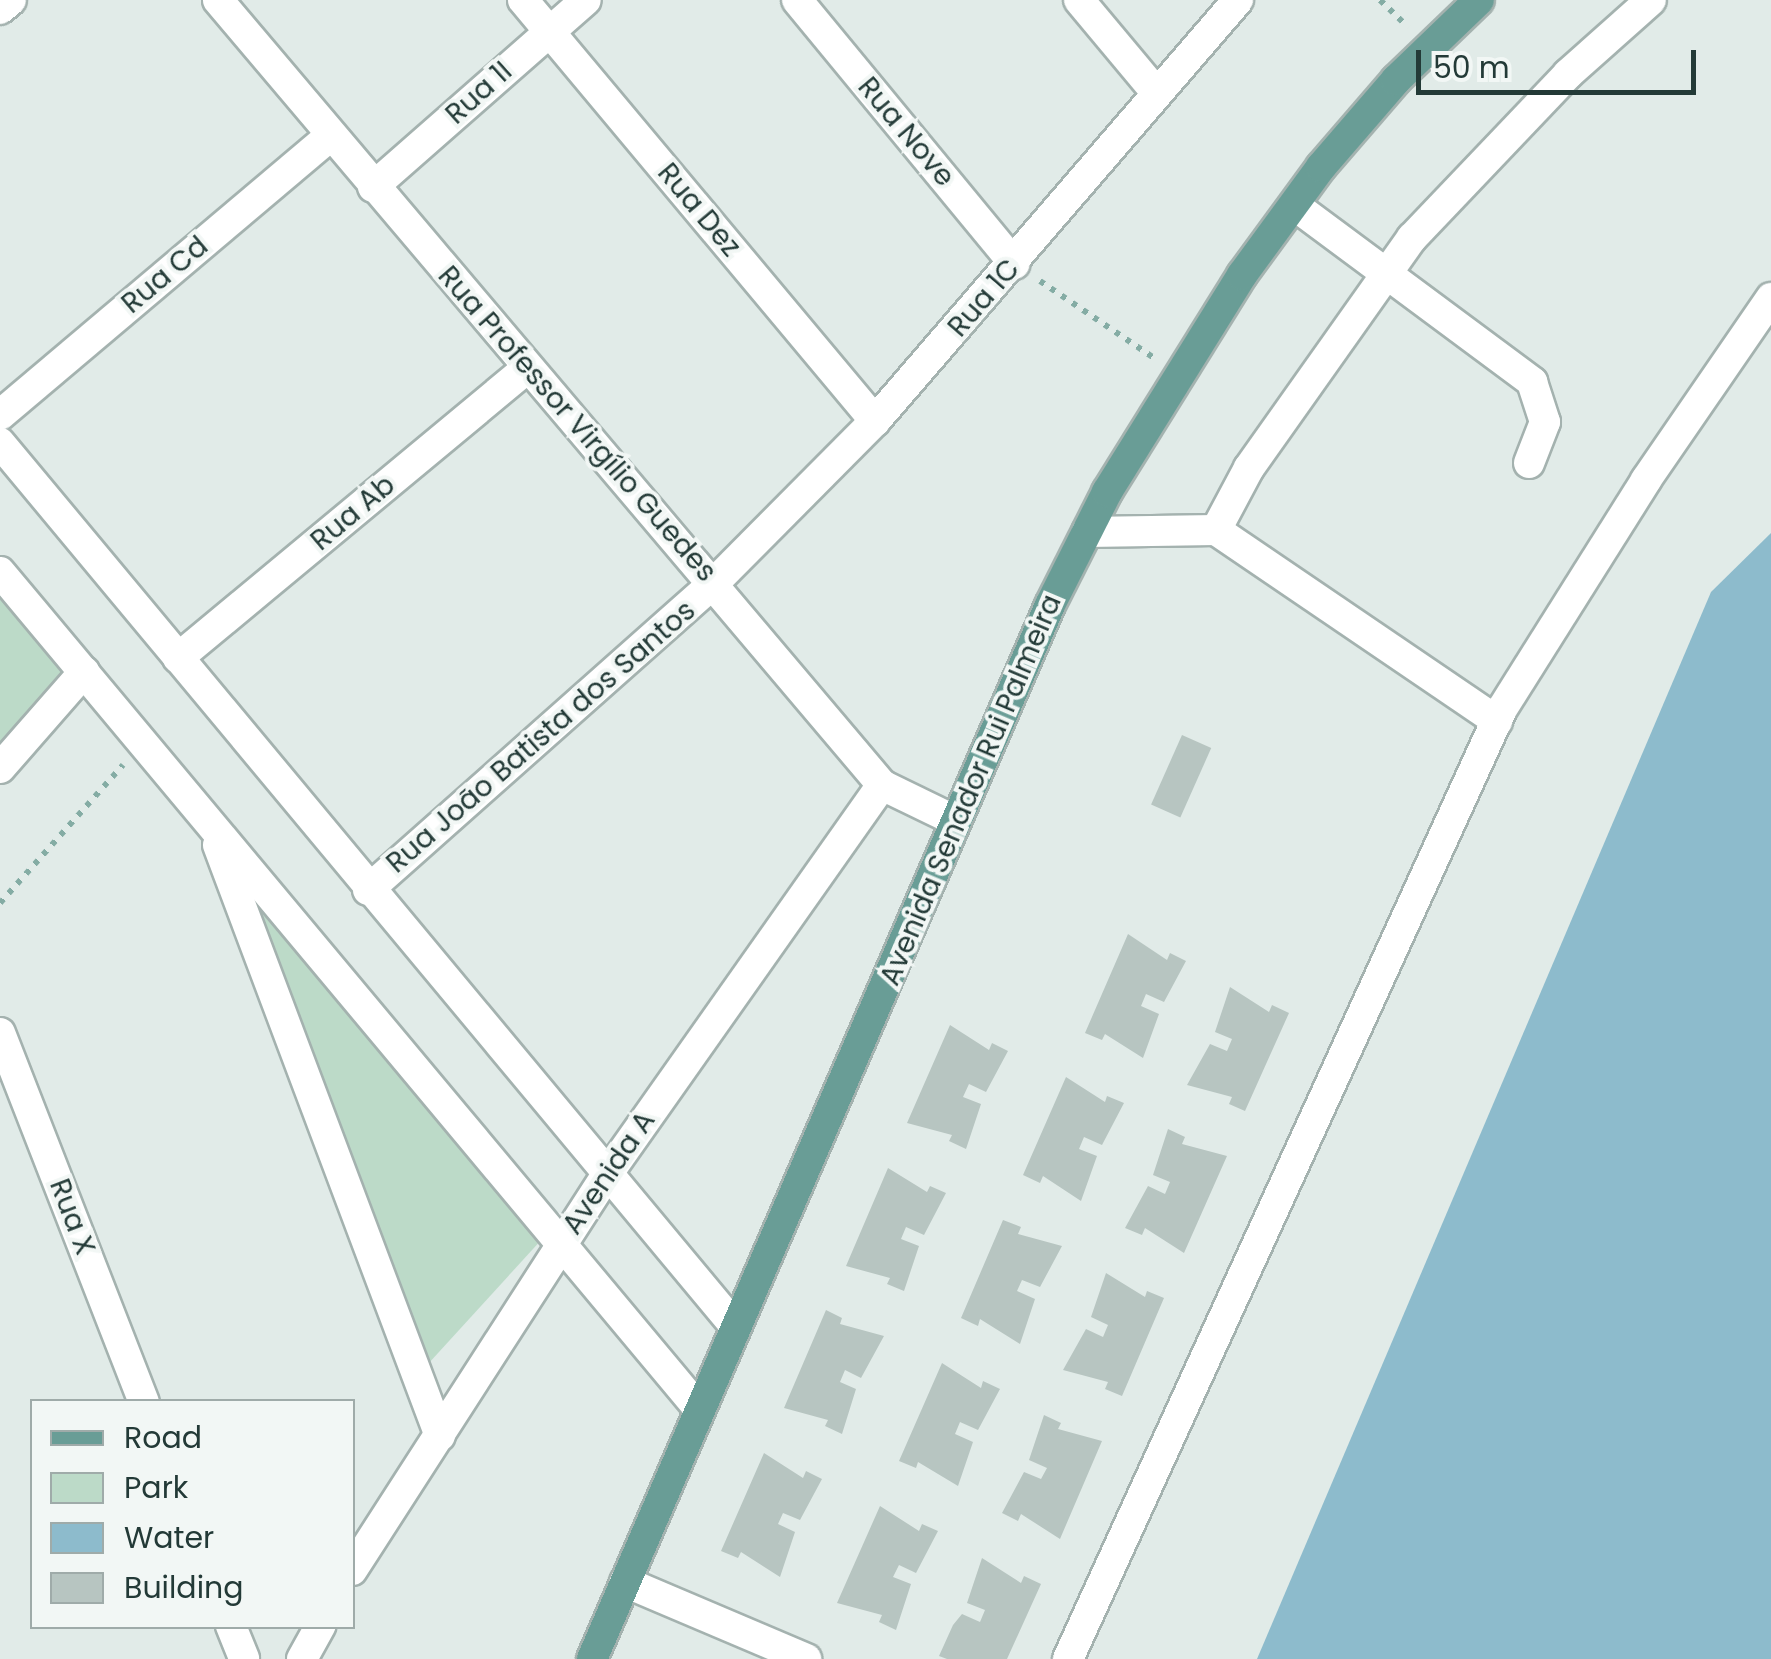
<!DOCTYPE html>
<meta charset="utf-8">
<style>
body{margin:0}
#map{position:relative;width:1771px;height:1659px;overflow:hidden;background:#e1ebe8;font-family:Poppins,sans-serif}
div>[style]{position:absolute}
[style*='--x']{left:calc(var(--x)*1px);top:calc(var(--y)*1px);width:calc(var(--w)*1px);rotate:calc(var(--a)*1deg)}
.green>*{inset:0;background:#bcdac8}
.water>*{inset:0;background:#8dbbcc}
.building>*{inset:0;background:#b7c5c1;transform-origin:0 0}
.path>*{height:6px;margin-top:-3px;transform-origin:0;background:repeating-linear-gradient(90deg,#84aca4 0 5px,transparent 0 13px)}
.roads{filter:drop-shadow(2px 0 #a4b2af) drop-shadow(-2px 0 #a4b2af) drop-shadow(0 2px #a4b2af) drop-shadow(0 -2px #a4b2af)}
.minor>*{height:30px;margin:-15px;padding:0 15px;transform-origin:15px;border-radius:15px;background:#fff}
.major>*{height:30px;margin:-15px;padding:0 15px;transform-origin:15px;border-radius:15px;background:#699d96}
span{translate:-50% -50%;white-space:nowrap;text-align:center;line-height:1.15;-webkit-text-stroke:8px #f2f7f5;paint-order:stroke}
.street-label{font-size:28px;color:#233a37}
.legend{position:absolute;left:30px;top:1399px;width:325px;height:230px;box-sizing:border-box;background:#f2f7f5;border:2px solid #9faba9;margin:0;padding:12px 18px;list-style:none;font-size:30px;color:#233a37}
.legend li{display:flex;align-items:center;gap:20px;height:50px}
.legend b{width:50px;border:2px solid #9faba9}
.scale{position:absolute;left:1416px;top:50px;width:280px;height:45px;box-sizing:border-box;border:5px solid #233a37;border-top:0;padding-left:12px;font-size:30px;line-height:35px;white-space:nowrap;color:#233a37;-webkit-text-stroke:8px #f2f7f5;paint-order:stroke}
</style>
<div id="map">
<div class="green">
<div style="clip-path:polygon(0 582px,77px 675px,0 759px)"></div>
<div style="clip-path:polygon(248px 881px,543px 1238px,428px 1364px)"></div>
</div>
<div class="water">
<div style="clip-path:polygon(1771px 533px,1771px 1659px,1257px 1659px,1711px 592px)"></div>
</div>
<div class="building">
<div style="left:1182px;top:735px;width:32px;height:76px;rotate:24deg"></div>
<div style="clip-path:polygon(1128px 934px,1167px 960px,1170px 953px,1186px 961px,1164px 1002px,1146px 994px,1141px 1006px,1159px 1014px,1143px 1058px,1105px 1034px,1102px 1040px,1085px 1033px)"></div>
<div style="clip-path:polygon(1230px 987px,1269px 1012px,1272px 1005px,1289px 1013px,1245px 1111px,1229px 1104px,1232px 1097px,1187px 1085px,1210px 1044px,1227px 1051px,1232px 1039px,1215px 1032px)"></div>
<div style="clip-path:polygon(950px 1025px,989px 1050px,992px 1043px,1008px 1051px,986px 1092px,969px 1084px,963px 1097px,981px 1104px,966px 1149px,949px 1141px,952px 1135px,907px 1123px)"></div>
<div style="clip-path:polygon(1066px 1077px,1105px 1102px,1107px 1096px,1124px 1103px,1102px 1145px,1084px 1137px,1079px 1149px,1097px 1156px,1081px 1201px,1043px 1176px,1040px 1183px,1023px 1175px)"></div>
<div style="clip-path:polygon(1168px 1129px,1185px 1137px,1182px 1144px,1227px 1156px,1184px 1253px,1145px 1228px,1142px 1235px,1125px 1228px,1148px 1186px,1165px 1194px,1170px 1182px,1153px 1175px)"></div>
<div style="clip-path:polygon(888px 1168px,927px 1192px,930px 1186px,946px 1193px,924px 1235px,906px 1227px,901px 1239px,919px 1246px,904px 1291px,887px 1284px,890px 1278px,846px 1266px)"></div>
<div style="clip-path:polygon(1003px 1220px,1021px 1227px,1018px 1234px,1062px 1246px,1040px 1287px,1022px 1280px,1017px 1291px,1035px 1299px,1020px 1344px,980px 1319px,978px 1326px,961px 1318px)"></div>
<div style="clip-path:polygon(1106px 1273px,1145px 1297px,1147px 1291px,1164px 1298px,1122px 1396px,1105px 1389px,1108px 1382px,1063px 1370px,1086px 1329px,1103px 1337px,1108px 1325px,1091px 1317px)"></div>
<div style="clip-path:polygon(826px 1310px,842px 1318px,840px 1324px,884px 1336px,861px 1378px,845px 1370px,840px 1382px,856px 1389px,842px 1434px,825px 1426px,828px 1420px,784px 1408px)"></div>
<div style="clip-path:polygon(942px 1363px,981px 1388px,983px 1381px,1000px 1389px,978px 1430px,960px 1422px,955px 1434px,973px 1442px,958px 1486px,918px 1462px,916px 1468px,899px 1461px)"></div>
<div style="clip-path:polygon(1044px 1415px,1061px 1423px,1058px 1429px,1102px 1441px,1060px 1539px,1021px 1514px,1018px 1521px,1002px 1513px,1024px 1472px,1041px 1479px,1047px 1468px,1029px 1460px)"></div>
<div style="clip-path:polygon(764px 1453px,803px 1478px,806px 1471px,822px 1479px,800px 1520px,783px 1513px,778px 1524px,795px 1532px,780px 1577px,741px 1552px,738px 1558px,721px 1551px)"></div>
<div style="clip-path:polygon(880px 1506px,919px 1531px,922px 1524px,938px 1531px,916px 1573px,899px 1565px,893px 1577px,911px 1584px,896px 1630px,879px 1622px,882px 1615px,837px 1603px)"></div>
<div style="clip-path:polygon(982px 1558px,1021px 1583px,1024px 1576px,1041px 1584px,1007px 1659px,947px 1659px,939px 1656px,953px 1625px,962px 1614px,980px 1622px,985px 1610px,967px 1603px)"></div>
</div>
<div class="path">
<div style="--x:1380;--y:0;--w:39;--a:44"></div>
<div style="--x:1040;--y:281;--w:138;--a:34"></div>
<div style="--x:0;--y:903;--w:185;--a:-48.3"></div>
</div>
<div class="roads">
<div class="minor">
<div style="--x:218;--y:0;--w:1028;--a:49.77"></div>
<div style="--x:882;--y:785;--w:82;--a:25.9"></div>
<div style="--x:523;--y:0;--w:549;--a:50.1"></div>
<div style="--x:797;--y:0;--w:342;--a:50.5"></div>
<div style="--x:1079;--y:0;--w:120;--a:50.1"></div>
<div style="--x:0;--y:9;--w:14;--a:-39"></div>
<div style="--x:373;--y:187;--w:283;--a:-41.3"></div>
<div style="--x:1294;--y:205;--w:297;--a:36.6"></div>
<div style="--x:1532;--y:382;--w:42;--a:72"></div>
<div style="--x:1545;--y:422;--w:44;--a:111.3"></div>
<div style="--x:0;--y:415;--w:432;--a:-40.2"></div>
<div style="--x:0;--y:443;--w:1149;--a:50.23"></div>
<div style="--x:1216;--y:530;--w:70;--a:-62"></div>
<div style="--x:1249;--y:468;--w:282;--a:-54.7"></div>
<div style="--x:1412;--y:238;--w:226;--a:-46.4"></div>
<div style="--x:1568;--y:74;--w:111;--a:-41.7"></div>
<div style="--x:1087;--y:532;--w:129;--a:-0.9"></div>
<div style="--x:1216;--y:530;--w:340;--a:34.2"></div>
<div style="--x:0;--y:572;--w:1090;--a:50.13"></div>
<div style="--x:178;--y:658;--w:454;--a:-39.7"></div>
<div style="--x:0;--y:768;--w:128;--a:-48.8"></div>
<div style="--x:218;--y:845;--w:631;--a:69.41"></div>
<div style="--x:368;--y:890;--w:463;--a:-41.6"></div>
<div style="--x:714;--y:583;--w:228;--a:-45.2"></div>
<div style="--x:875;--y:421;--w:556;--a:-49.23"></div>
<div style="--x:0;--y:1033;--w:396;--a:68.7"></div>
<div style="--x:352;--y:1570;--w:469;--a:-57.2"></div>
<div style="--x:606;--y:1176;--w:479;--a:-54.8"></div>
<div style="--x:625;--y:1582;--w:197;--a:23"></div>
<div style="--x:231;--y:1626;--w:35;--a:68"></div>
<div style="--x:302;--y:1659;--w:38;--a:-61"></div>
<div style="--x:1068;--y:1659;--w:1044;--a:-65.45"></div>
<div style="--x:1502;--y:709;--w:271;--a:-57.8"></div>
<div style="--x:1646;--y:480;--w:221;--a:-55.5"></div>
</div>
<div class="major">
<div style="--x:592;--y:1659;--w:1149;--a:-66.51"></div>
<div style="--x:1050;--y:605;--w:127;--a:-63.2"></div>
<div style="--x:1107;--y:492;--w:256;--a:-58.1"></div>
<div style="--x:1242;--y:275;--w:134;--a:-53.8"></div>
<div style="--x:1321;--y:167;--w:115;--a:-49.2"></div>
<div style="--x:1396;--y:80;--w:115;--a:-43.9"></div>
</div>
</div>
<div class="street-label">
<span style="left:479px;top:93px;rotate:-42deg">Rua 1I</span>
<span style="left:906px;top:132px;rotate:50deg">Rua Nove</span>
<span style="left:699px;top:210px;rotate:50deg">Rua Dez</span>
<span style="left:165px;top:275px;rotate:-40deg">Rua Cd</span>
<span style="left:984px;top:298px;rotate:-49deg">Rua 1C</span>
<span style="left:577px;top:424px;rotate:49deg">Rua Professor Virgílio Guedes</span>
<span style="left:353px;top:513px;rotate:-40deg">Rua Ab</span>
<span style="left:541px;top:737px;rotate:-41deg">Rua João Batista dos Santos</span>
<span style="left:971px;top:790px;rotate:-67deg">Avenida Senador Rui Palmeira</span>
<span style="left:609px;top:1173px;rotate:-56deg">Avenida A</span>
<span style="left:72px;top:1217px;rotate:69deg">Rua X</span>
</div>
<ul class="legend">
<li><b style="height:12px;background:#699d96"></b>Road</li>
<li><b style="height:28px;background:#bcdac8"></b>Park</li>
<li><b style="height:28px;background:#8dbbcc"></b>Water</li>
<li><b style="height:28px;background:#b7c5c1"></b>Building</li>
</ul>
<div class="scale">50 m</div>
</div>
